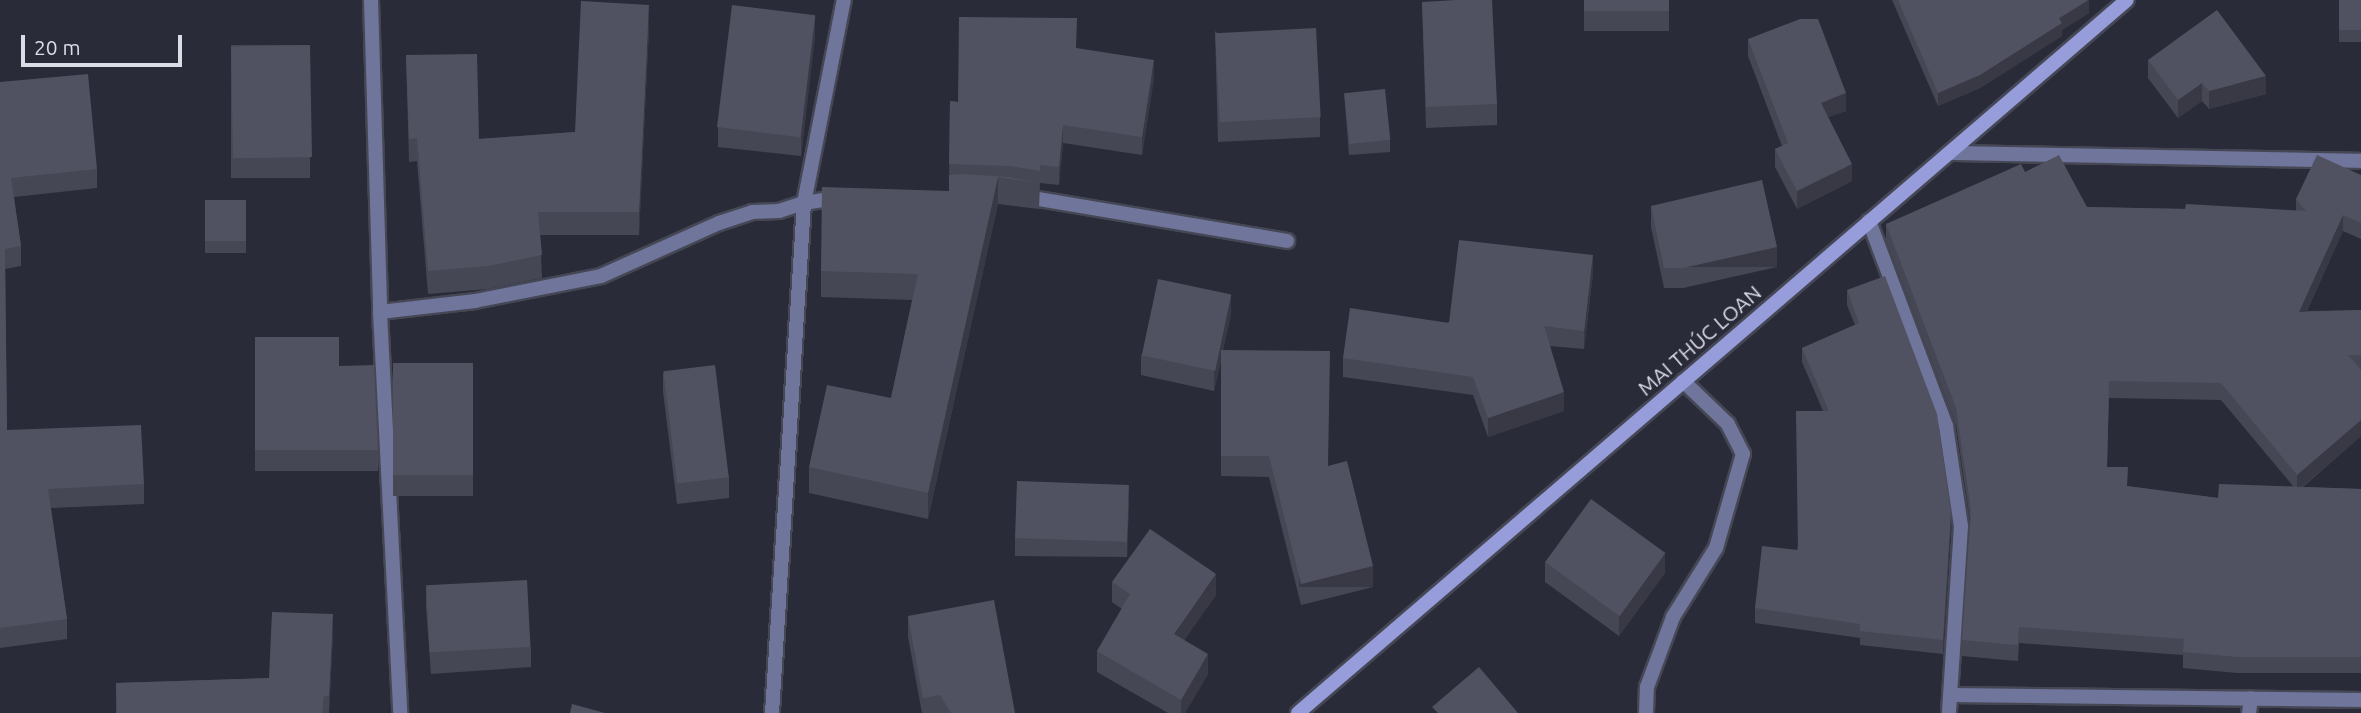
<!DOCTYPE html>
<meta charset="utf-8">
<style>
body{margin:0}
#map{position:relative;width:2361px;height:713px;overflow:hidden;background:#292b39;font-family:Ubuntu,sans-serif}
div>[style]{position:absolute}
[style*='--x']{left:calc(var(--x)*1px);top:calc(var(--y)*1px);width:calc(var(--w)*1px);rotate:calc(var(--a)*1deg)}
.roads{filter:drop-shadow(2px 0 #454755) drop-shadow(-2px 0 #454755) drop-shadow(0 2px #454755) drop-shadow(0 -2px #454755)}
.lane>*{height:14px;margin:-7px;padding:0 7px;transform-origin:7px;border-radius:7px;background:#70759b}
.street>*{height:14px;margin:-7px;padding:0 7px;transform-origin:7px;border-radius:7px;background:#70759b}
.secondary>*{height:14px;margin:-7px;padding:0 7px;transform-origin:7px;border-radius:7px;background:#969dda}
.wall>*{inset:0;background:#454754;transform-origin:0 0}
.shaded-wall>*{inset:0;background:#383945;transform-origin:0 0}
.building>*{inset:0;background:#505262;transform-origin:0 0}
span{translate:-50% -50%;white-space:nowrap;text-align:center;line-height:1.15;-webkit-text-stroke:7px #292b39;paint-order:stroke}
.street-label{font-size:21px;color:#dbdce6}
.scale{position:absolute;left:21px;top:35px;width:161px;height:32px;box-sizing:border-box;border:4px solid #dbdce6;border-top:0;padding-left:9px;font-size:21px;line-height:24px;white-space:nowrap;color:#dbdce6;-webkit-text-stroke:5px #292b39;paint-order:stroke}
</style>
<div id="map">
<div class="roads">
<div class="lane">
<div style="--x:1869;--y:221;--w:219;--a:69.4"></div>
<div style="--x:1946;--y:426;--w:101;--a:81.5"></div>
<div style="--x:1961;--y:526;--w:187;--a:93.7"></div>
<div style="--x:1951;--y:695;--w:410;--a:0.7"></div>
</div>
<div class="street">
<div style="--x:371;--y:0;--w:312;--a:88.3"></div>
<div style="--x:380;--y:312;--w:401;--a:87.1"></div>
<div style="--x:1949;--y:153;--w:412;--a:1.1"></div>
<div style="--x:1021;--y:196;--w:270;--a:9.6"></div>
<div style="--x:380;--y:312;--w:96;--a:-6.6"></div>
<div style="--x:475;--y:301;--w:128;--a:-11.2"></div>
<div style="--x:601;--y:276;--w:129;--a:-24.2"></div>
<div style="--x:719;--y:223;--w:35;--a:-18"></div>
<div style="--x:752;--y:212;--w:27;--a:-2"></div>
<div style="--x:779;--y:211;--w:26;--a:-18"></div>
<div style="--x:804;--y:203;--w:36;--a:-9"></div>
<div style="--x:772;--y:713;--w:511;--a:-86.41"></div>
<div style="--x:804;--y:203;--w:207;--a:-78.9"></div>
<div style="--x:1646;--y:713;--w:26;--a:-88"></div>
<div style="--x:1647;--y:687;--w:75;--a:-69.6"></div>
<div style="--x:1673;--y:617;--w:81;--a:-58.1"></div>
<div style="--x:1716;--y:548;--w:98;--a:-74"></div>
<div style="--x:1743;--y:454;--w:34;--a:-117"></div>
<div style="--x:1728;--y:424;--w:62;--a:-136.3"></div>
<div style="--x:2249;--y:713;--w:15;--a:-82"></div>
</div>
<div class="secondary">
<div style="--x:1298;--y:713;--w:1093;--a:-40.7"></div>
</div>
</div>
<div class="wall">
<div style="left:1584px;top:0;width:85px;height:31px"></div>
<div style="clip-path:polygon(1892px 0,2089px 0,2089px 13px,2062px 30px,2062px 36px,1980px 88px,1938px 106px)"></div>
<div style="left:2339px;top:0;width:22px;height:42px"></div>
<div style="clip-path:polygon(1422px 2px,1497px 104px,1497px 125px,1426px 128px)"></div>
<div style="clip-path:polygon(649px 28px,639px 235px,540px 235px,542px 278px,488px 289px,428px 294px,417px 161px,409px 162px,406px 55px,479px 139px,575px 132px)"></div>
<div style="clip-path:polygon(1215px 31px,1320px 117px,1320px 137px,1218px 142px)"></div>
<div style="clip-path:polygon(815px 36px,801px 156px,718px 147px,718px 127px)"></div>
<div style="clip-path:polygon(1748px 39px,1846px 111px,1828px 117px,1852px 181px,1797px 209px,1775px 167px,1775px 149px,1782px 146px,1748px 56px)"></div>
<div style="left:310px;top:45px;width:133px;height:79px;rotate:90deg"></div>
<div style="clip-path:polygon(1076px 48px,1154px 78px,1142px 155px,1063px 143px,1059px 185px,1040px 183px,1039px 209px,998px 204px,928px 519px,809px 493px,809px 467px,891px 398px,912px 300px,821px 297px,821px 271px,949px 191px,950px 101px,958px 102px)"></div>
<div style="clip-path:polygon(2148px 60px,2266px 94px,2209px 109px,2202px 101px,2178px 118px,2148px 78px)"></div>
<div style="clip-path:polygon(0 82px,97px 169px,97px 188px,14px 197px,21px 246px,21px 266px,5px 269px,7px 430px,144px 484px,144px 504px,51px 508px,67px 619px,67px 639px,0 648px)"></div>
<div style="clip-path:polygon(1344px 93px,1390px 140px,1390px 152px,1349px 155px)"></div>
<div style="clip-path:polygon(evenodd,2025px 172px,2087px 207px,2296px 211px,2296px 199px,2361px 175px,2361px 239px,2343px 231px,2307px 311px,2361px 310px,2361px 436px,2303px 487px,2361px 489px,2361px 673px,2237px 673px,2183px 668px,2183px 655px,2019px 643px,2018px 661px,1962px 656px,1962px 640px,1970px 521px,1956px 425px,1886px 240px,1886px 224px,2025px 172px,2109px 398px,2221px 400px,2293px 486px,2218px 498px,2127px 486px,2107px 467px,2109px 398px)"></div>
<div style="left:205px;top:200px;width:41px;height:53px"></div>
<div style="clip-path:polygon(1651px 206px,1777px 267px,1683px 288px,1664px 288px,1651px 227px)"></div>
<div style="clip-path:polygon(1593px 273px,1584px 349px,1550px 346px,1564px 411px,1488px 437px,1473px 395px,1343px 377px,1343px 358px)"></div>
<div style="clip-path:polygon(1847px 290px,1951px 526px,1943px 654px,1860px 645px,1860px 638px,1755px 623px,1755px 608px,1797px 550px,1823px 411px,1802px 362px,1802px 348px,1855px 325px,1847px 305px)"></div>
<div style="clip-path:polygon(1231px 315px,1223px 350px,1328px 466px,1373px 587px,1301px 605px,1269px 477px,1221px 476px,1221px 361px,1214px 391px,1141px 375px,1141px 355px)"></div>
<div style="clip-path:polygon(255px 337px,339px 366px,378px 450px,378px 471px,255px 471px)"></div>
<div style="left:473px;top:363px;width:133px;height:80px;rotate:90deg"></div>
<div style="clip-path:polygon(663px 372px,729px 477px,729px 498px,677px 504px,663px 392px)"></div>
<div style="clip-path:polygon(1129px 502px,1127px 557px,1015px 556px,1015px 538px)"></div>
<div style="clip-path:polygon(1545px 562px,1665px 573px,1619px 636px,1545px 582px)"></div>
<div style="clip-path:polygon(1112px 582px,1216px 595px,1184px 640px,1208px 674px,1185px 713px,1168px 713px,1097px 672px,1097px 651px,1122px 609px,1112px 602px)"></div>
<div style="clip-path:polygon(426px 587px,531px 647px,531px 667px,431px 674px,426px 607px)"></div>
<div style="clip-path:polygon(908px 616px,1015px 713px,922px 713px,908px 637px)"></div>
<div style="clip-path:polygon(333px 633px,329px 713px,116px 713px,116px 683px,269px 678px)"></div>
</div>
<div class="shaded-wall">
<div style="clip-path:polygon(2089px 0,2089px 13px,2062px 30px,2062px 36px,1980px 88px,1938px 106px,1938px 93px)"></div>
<div style="clip-path:polygon(649px 5px,649px 28px,639px 235px,639px 212px)"></div>
<div style="clip-path:polygon(815px 15px,815px 36px,801px 156px,801px 136px)"></div>
<div style="clip-path:polygon(1154px 60px,1154px 78px,1142px 155px,1142px 137px)"></div>
<div style="clip-path:polygon(2266px 76px,2266px 94px,2209px 109px,2209px 91px)"></div>
<div style="clip-path:polygon(2202px 83px,2202px 101px,2178px 118px,2178px 100px)"></div>
<div style="clip-path:polygon(1846px 93px,1846px 111px,1821px 120px,1821px 103px)"></div>
<div style="clip-path:polygon(1063px 125px,1063px 143px,1059px 185px,1059px 167px)"></div>
<div style="clip-path:polygon(1852px 164px,1852px 181px,1797px 209px,1797px 191px)"></div>
<div style="clip-path:polygon(998px 177px,998px 204px,928px 519px,928px 493px)"></div>
<div style="clip-path:polygon(2343px 215px,2343px 231px,2299px 328px,2299px 312px)"></div>
<div style="left:1777px;top:247px;width:20px;height:96px;rotate:90deg"></div>
<div style="clip-path:polygon(1593px 255px,1593px 273px,1584px 349px,1584px 331px)"></div>
<div style="clip-path:polygon(1231px 295px,1231px 315px,1214px 391px,1214px 371px)"></div>
<div style="clip-path:polygon(1564px 392px,1564px 411px,1488px 437px,1488px 418px)"></div>
<div style="clip-path:polygon(2361px 420px,2361px 436px,2297px 491px,2297px 475px)"></div>
<div style="clip-path:polygon(1129px 485px,1129px 502px,1127px 557px,1127px 539px)"></div>
<div style="clip-path:polygon(1951px 512px,1951px 526px,1943px 654px,1943px 640px)"></div>
<div style="clip-path:polygon(1665px 553px,1665px 573px,1619px 636px,1619px 616px)"></div>
<div style="left:1373px;top:566px;width:21px;height:74px;rotate:90deg"></div>
<div style="clip-path:polygon(1216px 574px,1216px 595px,1174px 655px,1174px 634px)"></div>
<div style="clip-path:polygon(333px 614px,333px 633px,329px 713px,329px 696px)"></div>
<div style="clip-path:polygon(1208px 654px,1208px 674px,1185px 713px,1181px 713px,1181px 700px)"></div>
</div>
<div class="building">
<div style="clip-path:polygon(1456px 0,1492px 0,1497px 104px,1426px 107px,1422px 2px)"></div>
<div style="left:1584px;top:0;width:85px;height:11px"></div>
<div style="clip-path:polygon(1898px 0,2088px 0,2059px 18px,2062px 23px,1980px 75px,1938px 93px)"></div>
<div style="left:2339px;top:0;width:22px;height:30px"></div>
<div style="clip-path:polygon(581px 1px,649px 5px,639px 212px,538px 212px,542px 255px,488px 266px,428px 271px,417px 138px,409px 139px,406px 55px,477px 54px,479px 139px,575px 132px)"></div>
<div style="left:732px;top:5px;width:84px;height:123px;rotate:7deg"></div>
<div style="clip-path:polygon(2217px 10px,2266px 76px,2209px 91px,2202px 83px,2178px 100px,2148px 60px)"></div>
<div style="clip-path:polygon(959px 17px,1077px 18px,1076px 48px,1154px 60px,1142px 137px,1063px 125px,1059px 167px,1040px 165px,1040px 171px,1011px 166px,949px 164px,950px 101px,958px 102px)"></div>
<div style="clip-path:polygon(1800px 19px,1818px 19px,1846px 93px,1821px 103px,1852px 164px,1797px 191px,1775px 149px,1788px 143px,1748px 39px)"></div>
<div style="left:1316px;top:28px;width:89px;height:101px;rotate:87deg"></div>
<div style="left:310px;top:45px;width:112px;height:79px;rotate:89deg"></div>
<div style="clip-path:polygon(88px 74px,97px 169px,11px 178px,21px 246px,5px 249px,7px 430px,141px 425px,144px 484px,48px 489px,67px 619px,0 628px,0 82px)"></div>
<div style="left:1385px;top:89px;width:51px;height:41px;rotate:84deg"></div>
<div style="clip-path:polygon(2059px 155px,2087px 207px,2185px 209px,2186px 204px,2306px 211px,2296px 199px,2317px 155px,2361px 175px,2361px 223px,2343px 215px,2299px 312px,2361px 310px,2361px 355px,2348px 355px,2361px 370px,2361px 420px,2297px 475px,2221px 383px,2109px 381px,2107px 467px,2128px 467px,2127px 486px,2218px 498px,2219px 484px,2361px 489px,2361px 657px,2237px 657px,2183px 652px,2184px 639px,2019px 627px,2018px 645px,1962px 640px,1971px 510px,1956px 408px,1886px 224px,2021px 164px,2025px 172px)"></div>
<div style="clip-path:polygon(963px 174px,1009px 177px,1039px 183px,998px 177px,928px 493px,809px 467px,827px 385px,891px 398px,918px 274px,821px 271px,822px 187px,949px 191px,949px 175px)"></div>
<div style="clip-path:polygon(1762px 180px,1777px 247px,1683px 268px,1664px 268px,1651px 206px)"></div>
<div style="left:205px;top:200px;width:41px;height:41px"></div>
<div style="clip-path:polygon(1459px 240px,1593px 255px,1584px 331px,1544px 326px,1564px 392px,1488px 418px,1473px 377px,1343px 358px,1350px 308px,1449px 323px)"></div>
<div style="clip-path:polygon(1885px 276px,1937px 414px,1951px 512px,1943px 640px,1860px 631px,1860px 624px,1755px 608px,1762px 546px,1798px 550px,1796px 411px,1829px 411px,1802px 348px,1859px 323px,1847px 290px)"></div>
<div style="left:1158px;top:279px;width:75px;height:78px;rotate:12deg"></div>
<div style="clip-path:polygon(255px 337px,339px 337px,339px 366px,374px 365px,378px 450px,255px 450px)"></div>
<div style="clip-path:polygon(1221px 350px,1330px 351px,1328px 466px,1347px 461px,1373px 566px,1301px 584px,1269px 456px,1221px 456px)"></div>
<div style="left:473px;top:363px;width:112px;height:80px;rotate:90deg"></div>
<div style="left:715px;top:365px;width:113px;height:52px;rotate:83deg"></div>
<div style="left:1017px;top:481px;width:112px;height:57px;rotate:2deg"></div>
<div style="left:1591px;top:499px;width:92px;height:78px;rotate:36deg"></div>
<div style="clip-path:polygon(1150px 529px,1216px 574px,1174px 634px,1208px 654px,1181px 700px,1097px 651px,1130px 594px,1112px 582px)"></div>
<div style="left:527px;top:580px;width:67px;height:101px;rotate:87deg"></div>
<div style="clip-path:polygon(994px 600px,1015px 713px,951px 713px,940px 695px,923px 698px,908px 616px)"></div>
<div style="clip-path:polygon(272px 612px,333px 614px,329px 696px,324px 696px,322px 713px,117px 713px,116px 683px,269px 678px)"></div>
<div style="clip-path:polygon(1479px 667px,1518px 713px,1438px 713px,1432px 707px)"></div>
<div style="clip-path:polygon(572px 704px,605px 713px,570px 713px)"></div>
</div>
<div class="street-label">
<span style="left:1699px;top:340px;rotate:-41deg">MAI THÚC LOAN</span>
</div>
<div class="scale">20 m</div>
</div>
